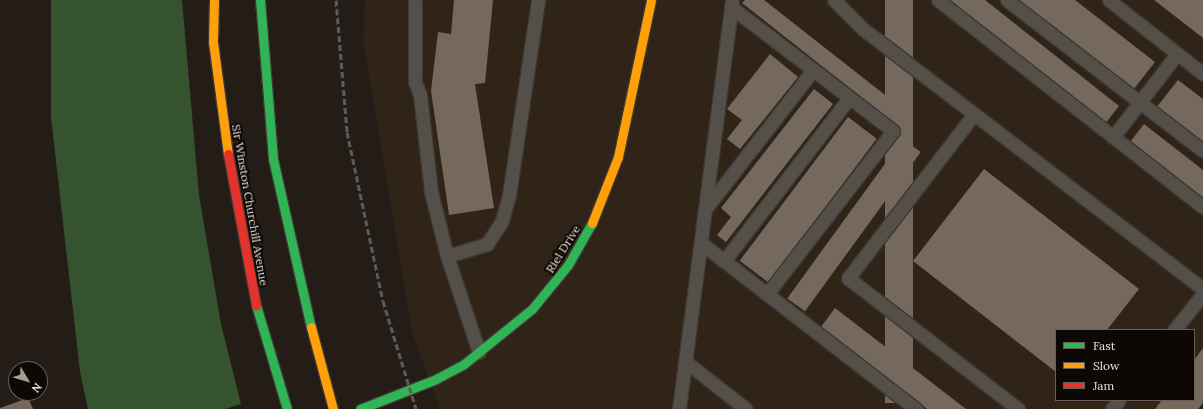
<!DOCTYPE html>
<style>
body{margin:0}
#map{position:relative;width:1203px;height:409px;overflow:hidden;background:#241d17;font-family:Lora,serif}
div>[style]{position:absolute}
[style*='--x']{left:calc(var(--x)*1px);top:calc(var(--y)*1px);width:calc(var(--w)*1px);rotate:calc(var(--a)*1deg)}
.industrial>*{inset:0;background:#302317}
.forest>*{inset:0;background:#34532e}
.building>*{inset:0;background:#75695e;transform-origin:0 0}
.roads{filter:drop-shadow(1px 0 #3e3833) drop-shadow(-1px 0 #3e3833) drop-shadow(0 1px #3e3833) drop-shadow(0 -1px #3e3833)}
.lane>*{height:13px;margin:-6.5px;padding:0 6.5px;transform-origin:6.5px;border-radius:6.5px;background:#554f4a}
.fast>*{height:9px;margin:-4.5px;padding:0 4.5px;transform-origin:4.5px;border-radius:4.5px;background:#30b455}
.slow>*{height:9px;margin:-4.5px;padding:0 4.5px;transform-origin:4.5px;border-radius:4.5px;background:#ff9f0a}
.jam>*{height:9px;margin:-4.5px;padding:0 4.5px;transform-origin:4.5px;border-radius:4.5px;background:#e5322d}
.rail>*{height:3px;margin-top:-1.5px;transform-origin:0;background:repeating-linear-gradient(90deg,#605a56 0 6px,transparent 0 9px)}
span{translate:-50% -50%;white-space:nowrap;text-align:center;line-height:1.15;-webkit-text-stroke:4px #0e0804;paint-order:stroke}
.street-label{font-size:12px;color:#ede3db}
.legend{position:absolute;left:1055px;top:329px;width:140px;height:72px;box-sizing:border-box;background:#0e0804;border:1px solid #67605a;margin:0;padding:5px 7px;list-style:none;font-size:12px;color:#ede3db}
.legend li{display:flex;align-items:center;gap:8px;height:20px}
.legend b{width:20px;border:1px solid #67605a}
.north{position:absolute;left:8px;top:361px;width:40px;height:40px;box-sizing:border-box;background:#0e0804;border:1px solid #67605a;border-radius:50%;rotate:128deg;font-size:11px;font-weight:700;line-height:16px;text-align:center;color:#ede3db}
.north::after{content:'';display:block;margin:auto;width:14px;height:18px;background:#a79e96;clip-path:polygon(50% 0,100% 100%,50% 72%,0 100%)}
</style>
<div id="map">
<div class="industrial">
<div style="clip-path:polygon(evenodd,365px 0,1203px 0,1203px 409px,440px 409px,413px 335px,363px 41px,365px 0,1056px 330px,1194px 330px,1194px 400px,1056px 400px,1056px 330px)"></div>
</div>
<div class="forest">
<div style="clip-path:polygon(51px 0,182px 0,199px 195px,221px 324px,241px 404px,225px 409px,88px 409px,80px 372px,51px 117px)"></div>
</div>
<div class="building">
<div style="clip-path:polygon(454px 0,493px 0,485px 83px,475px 84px,494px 208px,449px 215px,431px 91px,438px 32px,451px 34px)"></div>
<div style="clip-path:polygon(745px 0,764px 0,908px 113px,898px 126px,742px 3px)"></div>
<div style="left:885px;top:0;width:28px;height:403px"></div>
<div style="clip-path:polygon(947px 0,985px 0,1119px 106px,1105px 124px)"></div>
<div style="clip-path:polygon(1017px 0,1075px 0,1155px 62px,1133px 90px)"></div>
<div style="clip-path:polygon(1154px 0,1203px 0,1203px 38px)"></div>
<div style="clip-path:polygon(770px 54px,798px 77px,740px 149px,727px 139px,742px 120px,727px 109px)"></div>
<div style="clip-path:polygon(1178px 80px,1203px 99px,1203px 144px,1156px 108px)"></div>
<div style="clip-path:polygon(814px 89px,833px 104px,726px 242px,717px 235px,731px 217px,721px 208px)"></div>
<div style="left:848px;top:117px;width:36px;height:180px;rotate:37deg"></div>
<div style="clip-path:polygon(1144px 124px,1203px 170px,1203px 199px,1130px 142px)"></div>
<div style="left:903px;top:139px;width:22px;height:197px;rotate:36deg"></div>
<div style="clip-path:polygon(984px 169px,1139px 289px,1107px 330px,1056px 330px,1056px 372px,913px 261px)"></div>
<div style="clip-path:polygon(835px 308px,966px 409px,927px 409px,821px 327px)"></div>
<div style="clip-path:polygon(1203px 348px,1203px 403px,1198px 409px,1155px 409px,1162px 400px,1194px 400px,1194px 360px)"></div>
<div style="clip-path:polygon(28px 398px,33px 409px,0 409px,0 408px)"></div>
</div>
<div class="roads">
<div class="lane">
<div style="--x:415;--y:0;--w:82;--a:90"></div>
<div style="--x:415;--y:82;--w:14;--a:69"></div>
<div style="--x:420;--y:95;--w:98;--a:83.5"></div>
<div style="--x:431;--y:192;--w:66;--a:76"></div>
<div style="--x:447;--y:256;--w:101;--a:71.6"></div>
<div style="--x:834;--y:0;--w:41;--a:45"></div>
<div style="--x:863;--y:29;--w:428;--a:37.4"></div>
<div style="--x:938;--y:0;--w:336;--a:38"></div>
<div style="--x:1007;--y:0;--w:247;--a:37.6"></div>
<div style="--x:1109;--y:0;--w:120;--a:38.2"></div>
<div style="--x:731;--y:7;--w:204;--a:37.4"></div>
<div style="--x:893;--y:131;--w:206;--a:127.7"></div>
<div style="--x:974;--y:114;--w:207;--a:127.5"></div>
<div style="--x:848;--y:278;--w:215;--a:37.6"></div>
<div style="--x:1113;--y:137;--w:105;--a:-52.4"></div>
<div style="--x:706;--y:208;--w:175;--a:-52.2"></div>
<div style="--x:701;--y:243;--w:272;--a:37.7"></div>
<div style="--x:447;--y:256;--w:42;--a:-16.7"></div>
<div style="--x:487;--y:244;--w:27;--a:-57"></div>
<div style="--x:502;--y:221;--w:27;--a:-75"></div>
<div style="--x:509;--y:195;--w:197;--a:-81.5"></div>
<div style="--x:724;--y:261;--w:205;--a:-52.5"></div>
<div style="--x:1174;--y:330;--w:46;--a:-51.1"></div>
<div style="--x:686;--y:362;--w:76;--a:38.1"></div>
<div style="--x:679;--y:409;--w:412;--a:-82.6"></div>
<div style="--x:1112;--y:409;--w:11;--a:-52"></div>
</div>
<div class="fast">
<div style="--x:260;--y:0;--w:160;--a:85.3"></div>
<div style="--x:273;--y:159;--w:172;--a:77.3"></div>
<div style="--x:256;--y:305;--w:109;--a:73.4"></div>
<div style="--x:360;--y:409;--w:82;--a:-21.5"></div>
<div style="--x:436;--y:379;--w:32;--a:-28"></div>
<div style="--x:464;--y:364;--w:87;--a:-39"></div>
<div style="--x:532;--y:309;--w:57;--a:-50.7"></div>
<div style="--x:568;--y:265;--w:48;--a:-60.3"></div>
</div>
<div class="slow">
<div style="--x:214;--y:0;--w:42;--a:91.4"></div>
<div style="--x:213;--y:42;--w:113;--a:82.4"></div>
<div style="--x:592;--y:223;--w:71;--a:-68.5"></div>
<div style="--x:618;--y:157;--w:160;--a:-78.1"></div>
<div style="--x:311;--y:327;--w:85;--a:75"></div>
</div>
<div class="jam">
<div style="--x:228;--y:154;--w:154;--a:79.5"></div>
</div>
</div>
<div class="rail">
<div style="--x:336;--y:0;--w:132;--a:85.2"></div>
<div style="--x:347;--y:132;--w:173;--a:78"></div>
<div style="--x:383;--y:301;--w:113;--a:73"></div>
</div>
<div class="street-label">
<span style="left:250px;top:205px;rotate:80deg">Sir Winston Churchill Avenue</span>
<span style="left:563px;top:249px;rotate:-58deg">Riel Drive</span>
</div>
<ul class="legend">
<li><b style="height:5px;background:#30b455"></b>Fast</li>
<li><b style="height:5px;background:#ff9f0a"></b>Slow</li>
<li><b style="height:5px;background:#e5322d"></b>Jam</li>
</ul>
<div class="north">N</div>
</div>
